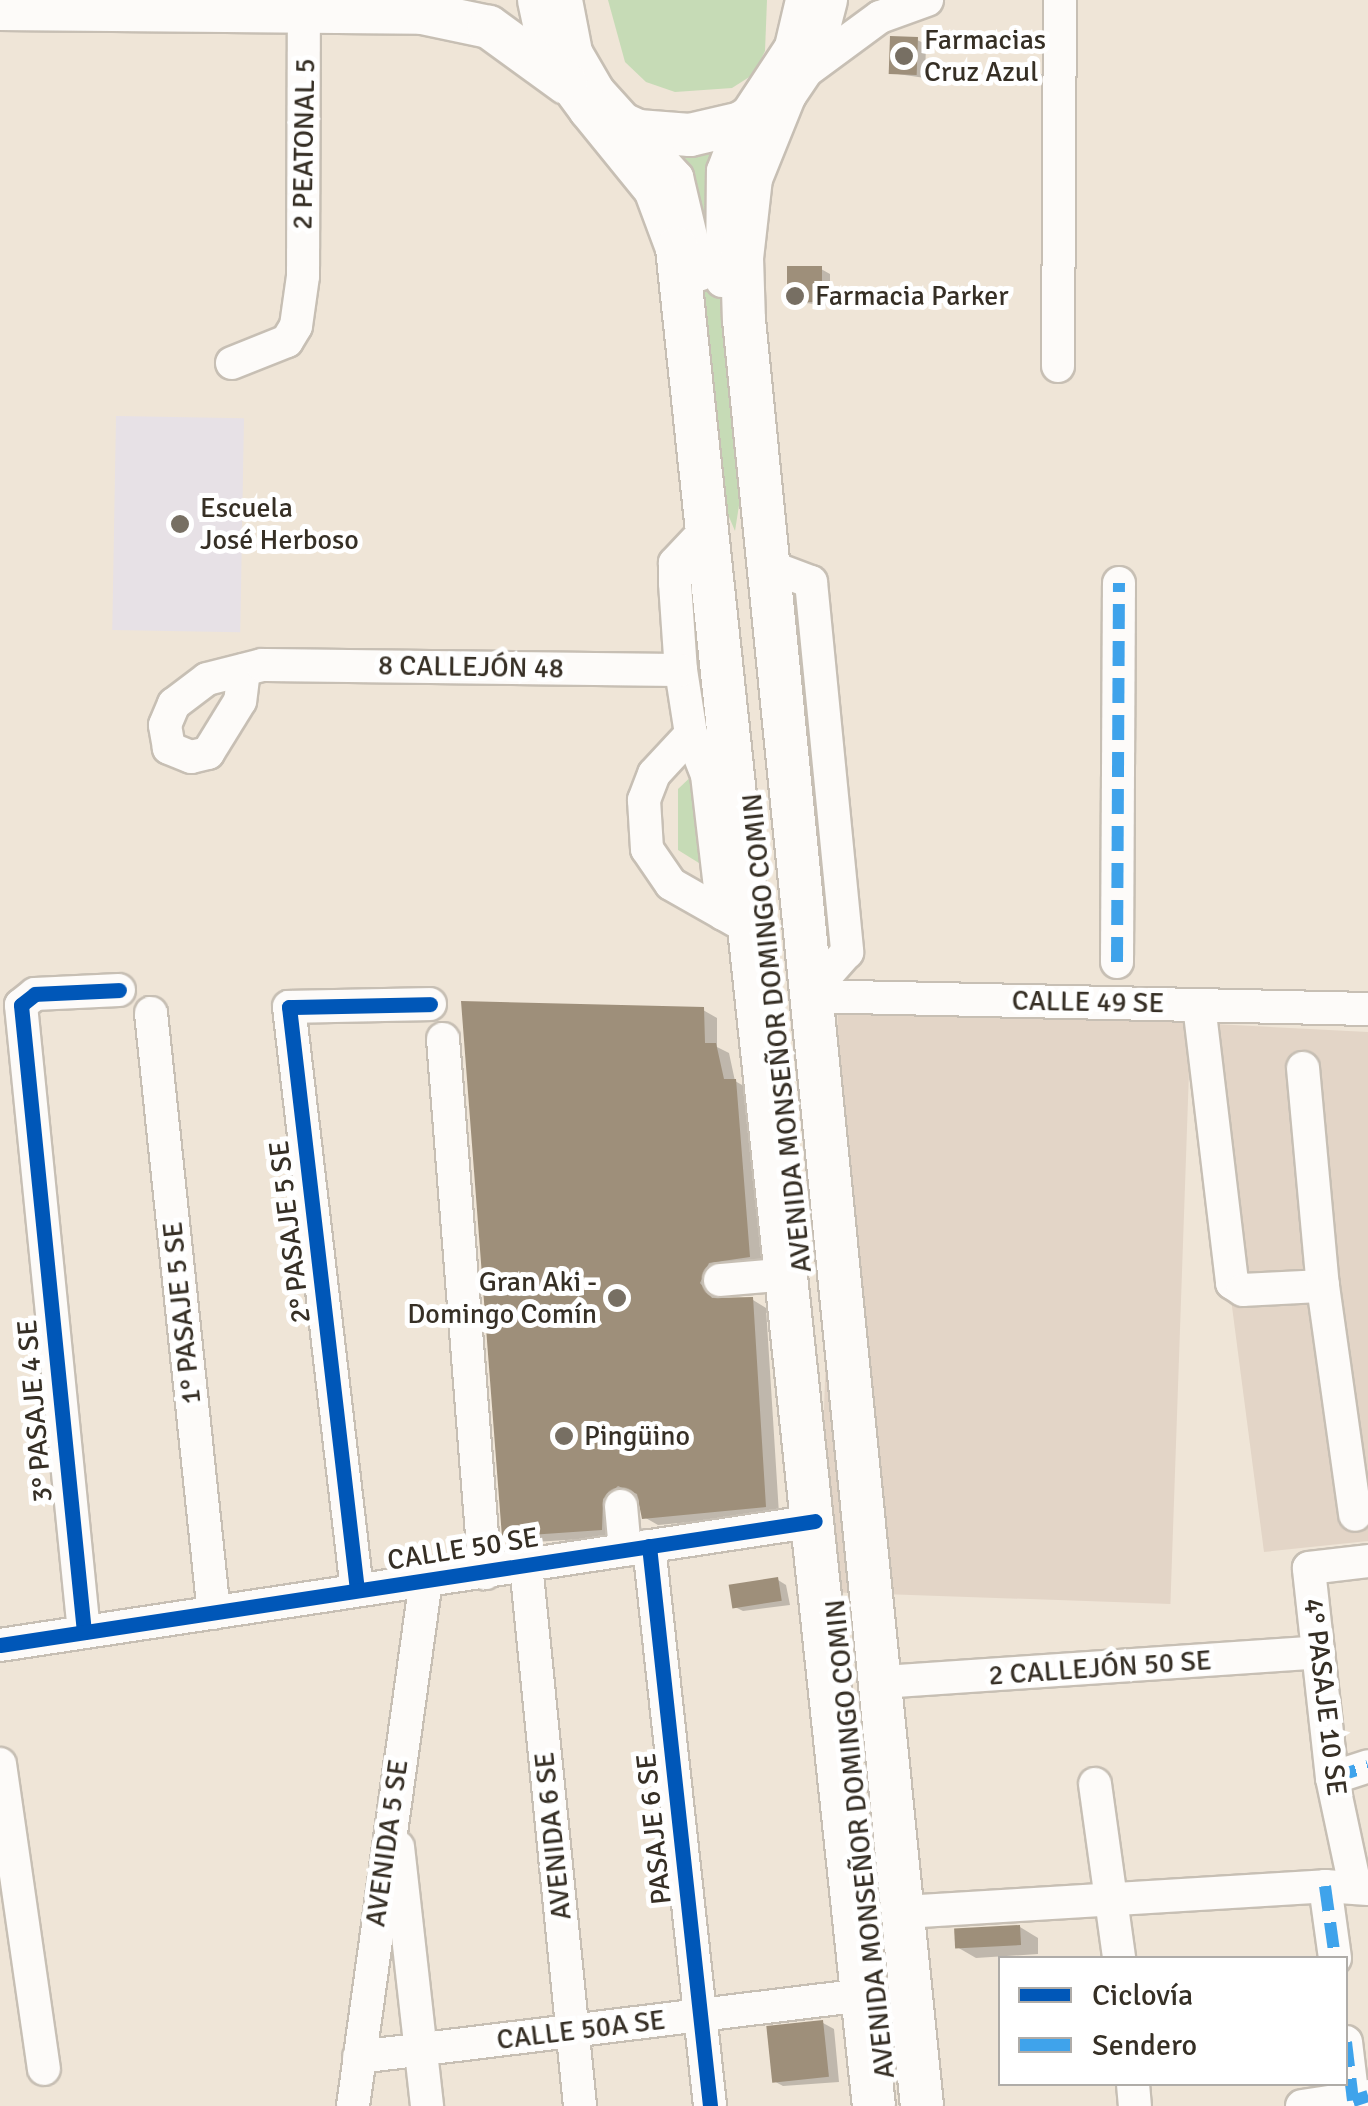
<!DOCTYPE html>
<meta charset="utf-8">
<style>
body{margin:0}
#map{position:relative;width:1368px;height:2106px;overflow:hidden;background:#efe5d7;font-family:Signika,sans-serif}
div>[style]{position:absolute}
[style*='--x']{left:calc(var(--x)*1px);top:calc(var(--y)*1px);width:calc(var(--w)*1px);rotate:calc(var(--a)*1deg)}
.industrial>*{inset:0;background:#e3d5c7;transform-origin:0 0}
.education>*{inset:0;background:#e7e1e6;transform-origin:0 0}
.green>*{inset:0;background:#c6dbb6}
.shadow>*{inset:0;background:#0003}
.building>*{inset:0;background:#9e8f7a;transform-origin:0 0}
.roads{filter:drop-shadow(2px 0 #c7bfb4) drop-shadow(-2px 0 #c7bfb4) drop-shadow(0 2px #c7bfb4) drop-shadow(0 -2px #c7bfb4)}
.minor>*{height:32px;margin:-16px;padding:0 16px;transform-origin:16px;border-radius:16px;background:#fdfbf9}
.major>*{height:42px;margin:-21px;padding:0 21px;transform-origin:21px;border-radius:21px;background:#fdfbf9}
.quiet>*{height:12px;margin-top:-6px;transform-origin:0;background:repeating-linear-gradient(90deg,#3fa3eb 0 25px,transparent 0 37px)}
.cycleway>*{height:15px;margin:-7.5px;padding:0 7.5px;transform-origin:7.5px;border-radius:7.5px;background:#0057b8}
.dots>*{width:28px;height:28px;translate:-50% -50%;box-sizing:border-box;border:5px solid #fff;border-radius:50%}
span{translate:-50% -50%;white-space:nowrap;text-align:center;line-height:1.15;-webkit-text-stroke:10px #fff;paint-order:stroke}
.poi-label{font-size:28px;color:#362f25}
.left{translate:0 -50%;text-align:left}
.right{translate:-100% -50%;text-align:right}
.street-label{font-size:28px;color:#362f25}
.legend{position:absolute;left:998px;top:1956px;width:350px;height:130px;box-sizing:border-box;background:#fff;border:2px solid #afaca8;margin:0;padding:12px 18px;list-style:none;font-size:30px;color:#362f25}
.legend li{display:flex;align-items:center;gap:20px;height:50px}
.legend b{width:50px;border:2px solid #afaca8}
</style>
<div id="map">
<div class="industrial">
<div style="left:838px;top:1008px;width:353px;height:584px;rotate:2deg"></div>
<div style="clip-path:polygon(1195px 1023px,1368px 1032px,1368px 1541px,1264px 1552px)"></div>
</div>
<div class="education">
<div style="left:116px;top:416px;width:128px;height:214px;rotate:1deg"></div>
</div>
<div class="green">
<div style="clip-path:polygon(608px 0,767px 0,765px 51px,754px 74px,732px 88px,675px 92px,646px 82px,625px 62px)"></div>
<div style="clip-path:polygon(733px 152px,720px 268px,740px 499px,735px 531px,724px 505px,700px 261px,654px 158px)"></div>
<div style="clip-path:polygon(697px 771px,707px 868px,678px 850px,678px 789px)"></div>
</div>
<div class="shadow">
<div style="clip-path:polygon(917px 40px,926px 44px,925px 78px,891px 73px)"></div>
<div style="clip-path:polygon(821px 269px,830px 274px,830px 306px,790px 301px)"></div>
<div style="clip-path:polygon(703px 1010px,717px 1018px,717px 1047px,729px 1053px,735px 1081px,749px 1089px,763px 1264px,713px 1292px,719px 1301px,753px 1300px,766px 1308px,779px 1514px,658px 1525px,644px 1517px,633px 1492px,615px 1506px,615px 1537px,518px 1543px,505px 1535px)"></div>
<div style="clip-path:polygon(778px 1580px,786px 1585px,790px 1605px,743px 1611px,735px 1607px)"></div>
<div style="clip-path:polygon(1020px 1927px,1038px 1938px,1038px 1954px,976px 1958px,957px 1947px)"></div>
<div style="clip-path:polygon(823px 2023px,834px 2029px,839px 2082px,783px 2086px,772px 2080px)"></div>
</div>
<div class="building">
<div style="left:890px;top:36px;width:28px;height:38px;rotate:2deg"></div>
<div style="left:787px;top:266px;width:35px;height:36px"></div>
<div style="clip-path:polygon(461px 1001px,704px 1007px,705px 1043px,716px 1043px,724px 1079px,736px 1079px,750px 1257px,709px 1263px,700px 1283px,712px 1298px,753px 1297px,766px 1507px,642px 1519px,637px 1494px,618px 1486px,603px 1499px,602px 1530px,502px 1537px)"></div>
<div style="left:778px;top:1577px;width:24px;height:50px;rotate:81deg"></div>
<div style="left:1020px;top:1925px;width:20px;height:66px;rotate:87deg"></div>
<div style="left:823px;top:2020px;width:57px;height:57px;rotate:84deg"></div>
</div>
<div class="roads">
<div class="minor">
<div style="--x:566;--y:0;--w:53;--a:79.1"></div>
<div style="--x:576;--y:52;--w:44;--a:59.9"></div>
<div style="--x:598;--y:90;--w:118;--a:47.8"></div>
<div style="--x:677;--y:177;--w:100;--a:76.7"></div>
<div style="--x:805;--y:72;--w:93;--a:-36.3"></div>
<div style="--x:880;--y:17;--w:50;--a:-19.9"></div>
<div style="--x:722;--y:281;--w:110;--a:-89.5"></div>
<div style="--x:723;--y:171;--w:51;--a:-69.4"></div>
<div style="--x:741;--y:123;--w:91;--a:-56.7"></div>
<div style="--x:791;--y:47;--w:48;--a:-76.8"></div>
<div style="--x:232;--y:363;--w:59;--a:-21.8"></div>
<div style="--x:287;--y:341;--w:17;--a:-59"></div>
<div style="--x:296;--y:326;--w:50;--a:-82"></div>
<div style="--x:303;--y:276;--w:264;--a:-89.8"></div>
<div style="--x:1058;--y:366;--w:366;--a:-89.7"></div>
<div style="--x:707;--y:529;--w:47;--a:133.3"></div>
<div style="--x:675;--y:563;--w:20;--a:90"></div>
<div style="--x:675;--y:583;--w:87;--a:86.1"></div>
<div style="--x:681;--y:670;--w:65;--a:81.1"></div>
<div style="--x:691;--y:734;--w:44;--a:68.7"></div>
<div style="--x:707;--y:775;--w:140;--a:83.4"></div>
<div style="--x:766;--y:565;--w:48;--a:20.7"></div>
<div style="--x:811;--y:582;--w:372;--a:84.4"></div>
<div style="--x:847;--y:952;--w:59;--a:131.6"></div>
<div style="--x:244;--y:670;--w:31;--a:97"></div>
<div style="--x:240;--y:701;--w:61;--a:121.6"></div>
<div style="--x:208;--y:753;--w:17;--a:167"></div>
<div style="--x:191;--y:757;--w:24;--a:-158"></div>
<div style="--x:169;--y:748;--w:23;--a:-100"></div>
<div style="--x:165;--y:725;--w:23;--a:-67"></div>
<div style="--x:174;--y:704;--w:41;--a:-37.1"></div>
<div style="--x:207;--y:679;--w:57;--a:-14.3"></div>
<div style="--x:262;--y:665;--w:419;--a:0.7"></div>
<div style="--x:691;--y:734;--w:54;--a:132.8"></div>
<div style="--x:654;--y:774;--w:28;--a:111"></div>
<div style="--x:644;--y:800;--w:49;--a:86.5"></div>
<div style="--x:647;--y:849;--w:42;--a:55.6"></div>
<div style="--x:671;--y:884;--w:75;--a:29.6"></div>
<div style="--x:1117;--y:962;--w:379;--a:-89.7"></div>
<div style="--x:808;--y:996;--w:560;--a:1.33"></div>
<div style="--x:1199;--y:1005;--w:280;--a:83.2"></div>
<div style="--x:1232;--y:1283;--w:13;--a:32"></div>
<div style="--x:1243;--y:1290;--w:80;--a:-2.9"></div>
<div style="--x:151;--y:1013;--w:603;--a:84.01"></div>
<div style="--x:443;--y:1039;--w:536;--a:85.5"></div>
<div style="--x:1303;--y:1068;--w:219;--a:84.8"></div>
<div style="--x:1323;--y:1286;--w:231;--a:82"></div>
<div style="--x:720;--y:1280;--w:70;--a:-4.9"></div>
<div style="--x:621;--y:1506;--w:44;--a:84.8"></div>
<div style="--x:649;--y:1546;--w:563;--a:83.78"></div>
<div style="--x:526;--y:1565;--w:544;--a:84.3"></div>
<div style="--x:357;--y:1590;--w:587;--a:-96.65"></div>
<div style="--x:289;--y:1007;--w:141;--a:-1.2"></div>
<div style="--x:84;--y:1632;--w:630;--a:-95.74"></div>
<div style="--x:21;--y:1005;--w:18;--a:-38"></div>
<div style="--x:35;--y:994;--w:84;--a:-2.7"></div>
<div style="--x:0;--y:1645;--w:824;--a:-8.65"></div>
<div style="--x:882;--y:1682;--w:437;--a:-3.9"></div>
<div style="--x:0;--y:1764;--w:308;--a:81.8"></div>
<div style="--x:1332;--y:1778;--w:38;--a:-18"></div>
<div style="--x:1095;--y:1784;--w:176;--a:82.1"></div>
<div style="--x:398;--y:1847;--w:261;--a:83.6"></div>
<div style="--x:1325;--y:1886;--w:73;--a:82.1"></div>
<div style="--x:1355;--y:1886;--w:110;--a:-102"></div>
<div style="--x:1332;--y:1778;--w:211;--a:-96.3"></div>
<div style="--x:1309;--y:1568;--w:59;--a:-6.8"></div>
<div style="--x:904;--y:1912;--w:422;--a:-3.5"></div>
<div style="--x:1325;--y:1886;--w:43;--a:4"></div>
<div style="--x:1346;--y:2042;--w:59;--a:83.2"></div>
<div style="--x:359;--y:2057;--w:508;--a:-7.01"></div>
<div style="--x:1133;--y:2084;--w:22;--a:85"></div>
<div style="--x:353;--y:2106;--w:531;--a:-82.1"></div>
<div style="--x:1302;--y:2106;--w:67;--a:-8.6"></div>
</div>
<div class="major">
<div style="--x:539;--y:0;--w:57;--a:77.9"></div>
<div style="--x:551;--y:56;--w:66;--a:53.7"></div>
<div style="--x:590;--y:109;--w:53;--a:24.6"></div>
<div style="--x:638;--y:131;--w:52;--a:4.4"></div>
<div style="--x:690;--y:135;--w:52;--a:-13.2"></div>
<div style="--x:741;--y:123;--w:53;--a:-33.4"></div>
<div style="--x:785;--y:94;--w:48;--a:-56"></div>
<div style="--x:812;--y:54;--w:56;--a:-75.5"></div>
<div style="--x:0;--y:9;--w:422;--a:0.5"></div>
<div style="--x:422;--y:13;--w:68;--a:11.8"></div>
<div style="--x:489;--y:27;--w:95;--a:36"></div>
<div style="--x:785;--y:94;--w:91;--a:112"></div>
<div style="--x:751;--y:178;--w:81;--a:96.4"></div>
<div style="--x:742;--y:258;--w:62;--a:88.2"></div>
<div style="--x:744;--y:320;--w:1795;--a:84.31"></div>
<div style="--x:590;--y:109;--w:103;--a:50.9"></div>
<div style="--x:655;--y:189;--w:63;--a:69.6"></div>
<div style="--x:677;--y:248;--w:1868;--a:83.95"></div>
</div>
</div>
<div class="quiet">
<div style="--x:1117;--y:962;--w:379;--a:-89.7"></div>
<div style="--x:1332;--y:1778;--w:38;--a:-18"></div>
<div style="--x:1325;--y:1886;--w:73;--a:82.1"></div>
<div style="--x:1346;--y:2042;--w:59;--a:83.2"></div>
<div style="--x:1353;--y:2101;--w:16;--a:-18"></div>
</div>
<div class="cycleway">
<div style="--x:649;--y:1546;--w:563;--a:83.78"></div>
<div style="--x:357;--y:1590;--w:587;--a:-96.65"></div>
<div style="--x:289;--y:1007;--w:141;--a:-1.2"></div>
<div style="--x:84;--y:1632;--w:630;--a:-95.74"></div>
<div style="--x:21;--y:1005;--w:18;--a:-38"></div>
<div style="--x:35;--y:994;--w:84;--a:-2.7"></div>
<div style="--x:0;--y:1645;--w:824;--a:-8.65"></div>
</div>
<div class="dots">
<div style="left:904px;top:56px;background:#776f63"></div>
<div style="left:795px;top:296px;background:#776f63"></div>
<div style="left:180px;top:524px;background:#776f63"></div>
<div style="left:617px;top:1298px;background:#776f63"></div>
<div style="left:564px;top:1436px;background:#776f63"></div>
</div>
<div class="poi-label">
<span class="left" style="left:924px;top:56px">Farmacias<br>Cruz Azul</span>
<span class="left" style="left:815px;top:296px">Farmacia Parker</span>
<span class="left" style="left:200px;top:524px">Escuela<br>José Herboso</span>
<span class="right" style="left:597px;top:1298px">Gran Aki -<br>Domingo Comín</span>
<span class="left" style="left:584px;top:1436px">Pingüino</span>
</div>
<div class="street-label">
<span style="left:304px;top:144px;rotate:-89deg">2 PEATONAL 5</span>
<span style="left:471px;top:667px;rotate:1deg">8 CALLEJÓN 48</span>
<span style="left:1088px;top:1002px;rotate:1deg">CALLE 49 SE</span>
<span style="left:777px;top:1033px;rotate:-96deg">AVENIDA MONSEÑOR DOMINGO COMIN</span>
<span style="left:290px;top:1232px;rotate:-97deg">2° PASAJE 5 SE</span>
<span style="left:182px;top:1313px;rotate:-96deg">1° PASAJE 5 SE</span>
<span style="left:35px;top:1411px;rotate:-95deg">3° PASAJE 4 SE</span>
<span style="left:463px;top:1549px;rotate:-9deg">CALLE 50 SE</span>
<span style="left:1100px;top:1668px;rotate:-4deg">2 CALLEJÓN 50 SE</span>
<span style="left:1325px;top:1697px;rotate:83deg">4° PASAJE 10 SE</span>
<span style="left:654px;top:1829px;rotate:-96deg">PASAJE 6 SE</span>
<span style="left:553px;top:1836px;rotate:-96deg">AVENIDA 6 SE</span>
<span style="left:860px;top:1839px;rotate:-96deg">AVENIDA MONSEÑOR DOMINGO COMIN</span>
<span style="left:387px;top:1843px;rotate:-82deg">AVENIDA 5 SE</span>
<span style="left:581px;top:2030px;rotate:-7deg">CALLE 50A SE</span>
</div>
<ul class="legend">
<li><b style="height:12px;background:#0057b8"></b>Ciclovía</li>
<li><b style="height:12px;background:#3fa3eb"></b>Sendero</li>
</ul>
</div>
